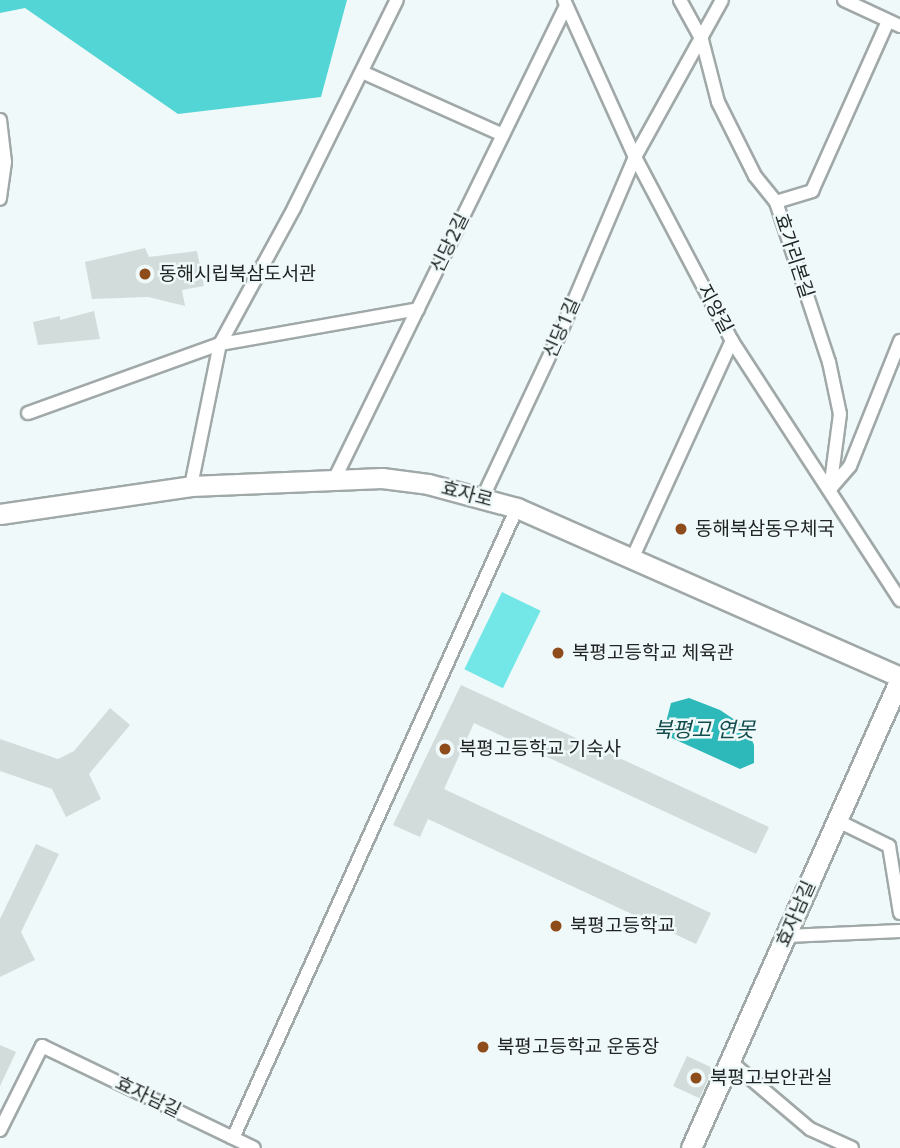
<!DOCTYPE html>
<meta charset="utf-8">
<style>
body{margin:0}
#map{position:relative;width:900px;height:1148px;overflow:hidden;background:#f0f9f9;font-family:"Noto Sans","Noto Sans KR",sans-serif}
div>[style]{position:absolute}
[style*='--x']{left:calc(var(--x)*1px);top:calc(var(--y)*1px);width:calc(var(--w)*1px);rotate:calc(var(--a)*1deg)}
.green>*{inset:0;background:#73e7e7;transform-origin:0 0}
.forest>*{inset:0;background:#53d5d5}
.water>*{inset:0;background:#2db8b9}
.building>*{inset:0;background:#d2dcdb;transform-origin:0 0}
.roads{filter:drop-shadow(2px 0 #a0a8a8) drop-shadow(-2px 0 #a0a8a8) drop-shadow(0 2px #a0a8a8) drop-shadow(0 -2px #a0a8a8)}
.street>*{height:12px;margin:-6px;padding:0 6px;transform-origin:6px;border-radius:6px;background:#fff}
.secondary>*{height:19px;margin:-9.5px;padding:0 9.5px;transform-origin:9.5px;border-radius:9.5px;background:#fff}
.dots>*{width:19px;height:19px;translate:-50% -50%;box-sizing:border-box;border:4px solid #f0f9f9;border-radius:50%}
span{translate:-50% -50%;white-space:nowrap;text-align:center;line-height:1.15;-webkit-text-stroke:5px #f0f9f9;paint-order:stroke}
.street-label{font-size:19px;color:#222525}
.poi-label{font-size:19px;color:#222525}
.left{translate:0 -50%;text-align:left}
.water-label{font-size:21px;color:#124c4c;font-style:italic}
</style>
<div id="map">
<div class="green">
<div style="left:502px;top:592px;width:43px;height:86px;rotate:26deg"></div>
</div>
<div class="forest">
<div style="clip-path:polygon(0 0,347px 0,321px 97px,178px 114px,25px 8px,0 13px)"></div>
</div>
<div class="water">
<div style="clip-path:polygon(689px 698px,720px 710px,747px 728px,754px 745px,754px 763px,740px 769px,663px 734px,671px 703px)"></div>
</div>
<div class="building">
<div style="clip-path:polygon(145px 248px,149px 257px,197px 251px,204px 286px,182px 290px,185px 306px,148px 297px,92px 299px,85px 262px)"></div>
<div style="clip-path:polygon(94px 311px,100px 339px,38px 345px,33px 322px,60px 316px,60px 320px)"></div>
<div style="clip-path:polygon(461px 685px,769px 827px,756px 854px,474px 723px,444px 789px,711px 913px,696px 944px,428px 819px,420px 837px,393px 825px)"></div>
<div style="clip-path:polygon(110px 708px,130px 725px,89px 774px,101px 799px,66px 817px,52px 789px,0 771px,0 739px,58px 759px,74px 751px)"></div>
<div style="clip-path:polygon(36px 844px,59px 854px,21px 932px,35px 960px,0 977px,0 919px)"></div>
<div style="clip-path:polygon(0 1045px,16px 1052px,0 1086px)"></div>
<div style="left:687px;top:1056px;width:29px;height:33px;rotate:25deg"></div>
</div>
<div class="roads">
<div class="street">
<div style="--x:564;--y:0;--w:172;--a:65.7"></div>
<div style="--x:635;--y:157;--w:208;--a:62.2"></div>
<div style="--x:732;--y:341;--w:309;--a:57"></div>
<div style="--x:680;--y:0;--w:46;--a:61.2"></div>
<div style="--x:702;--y:40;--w:64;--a:75.5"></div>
<div style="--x:718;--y:102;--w:83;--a:63.4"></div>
<div style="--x:755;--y:176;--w:33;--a:51"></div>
<div style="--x:776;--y:202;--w:169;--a:71.7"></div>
<div style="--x:829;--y:362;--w:53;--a:78.1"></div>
<div style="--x:840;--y:414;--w:77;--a:97.5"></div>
<div style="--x:844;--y:0;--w:62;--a:24.9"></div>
<div style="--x:362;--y:72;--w:154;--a:24.1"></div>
<div style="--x:0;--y:120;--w:42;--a:83.2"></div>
<div style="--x:5;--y:162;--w:37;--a:98"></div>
<div style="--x:776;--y:202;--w:38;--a:-17"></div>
<div style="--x:812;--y:191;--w:186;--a:-65.9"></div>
<div style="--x:28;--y:413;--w:204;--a:-19.8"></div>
<div style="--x:220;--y:344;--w:155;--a:-61.4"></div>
<div style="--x:294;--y:208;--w:232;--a:-63.7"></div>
<div style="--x:334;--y:480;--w:528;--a:-63.92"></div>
<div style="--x:191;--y:486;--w:145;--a:-78.5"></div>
<div style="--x:220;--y:344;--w:201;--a:-10"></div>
<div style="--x:830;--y:489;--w:30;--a:-49"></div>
<div style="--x:850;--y:466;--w:135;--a:-68.2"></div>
<div style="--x:483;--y:497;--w:186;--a:-64.8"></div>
<div style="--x:562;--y:329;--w:187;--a:-67"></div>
<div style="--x:635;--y:157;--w:179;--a:-61"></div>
<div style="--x:632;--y:559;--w:240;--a:-65.4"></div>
<div style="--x:838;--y:821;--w:57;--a:26.1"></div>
<div style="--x:889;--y:846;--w:68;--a:80.7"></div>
<div style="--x:787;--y:936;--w:113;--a:-2.5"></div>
<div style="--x:731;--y:1062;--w:104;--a:40.3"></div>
<div style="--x:810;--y:1129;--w:46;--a:24.3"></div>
<div style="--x:0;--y:1130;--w:94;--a:-63.4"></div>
<div style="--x:42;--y:1046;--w:235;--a:25.7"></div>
<div style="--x:233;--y:1138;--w:691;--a:-65.73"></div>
</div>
<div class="secondary">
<div style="--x:0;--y:514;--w:193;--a:-8.3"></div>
<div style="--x:191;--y:486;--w:191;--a:-2.4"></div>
<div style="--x:382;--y:478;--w:46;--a:7.4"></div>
<div style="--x:428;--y:484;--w:92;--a:15.1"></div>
<div style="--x:517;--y:508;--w:419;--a:23.8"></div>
<div style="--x:691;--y:1148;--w:513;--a:-65.98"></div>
</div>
</div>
<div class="dots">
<div style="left:145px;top:274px;background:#8e4c1b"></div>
<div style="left:681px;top:529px;background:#8e4c1b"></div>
<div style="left:558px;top:653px;background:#8e4c1b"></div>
<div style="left:445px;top:749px;background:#8e4c1b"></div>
<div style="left:556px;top:926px;background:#8e4c1b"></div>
<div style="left:483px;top:1047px;background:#8e4c1b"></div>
<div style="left:696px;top:1078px;background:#8e4c1b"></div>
</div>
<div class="street-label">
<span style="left:450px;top:243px;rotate:-64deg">신당2길</span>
<span style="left:794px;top:256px;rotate:72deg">효가리본길</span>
<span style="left:715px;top:309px;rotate:62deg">지양길</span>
<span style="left:562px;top:328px;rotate:-66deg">신당1길</span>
<span style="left:467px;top:494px;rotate:15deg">효자로</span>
<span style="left:796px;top:914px;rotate:-66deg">효자남길</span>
<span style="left:148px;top:1097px;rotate:26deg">효자남길</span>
</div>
<div class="poi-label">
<span class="left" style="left:159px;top:274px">동해시립북삼도서관</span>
<span class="left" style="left:695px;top:529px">동해북삼동우체국</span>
<span class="left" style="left:572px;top:653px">북평고등학교 체육관</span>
<span class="left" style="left:459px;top:749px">북평고등학교 기숙사</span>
<span class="left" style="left:570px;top:926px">북평고등학교</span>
<span class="left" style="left:497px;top:1047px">북평고등학교 운동장</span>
<span class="left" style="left:710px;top:1078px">북평고보안관실</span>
</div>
<div class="water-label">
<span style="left:704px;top:729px">북평고 연못</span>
</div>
</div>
